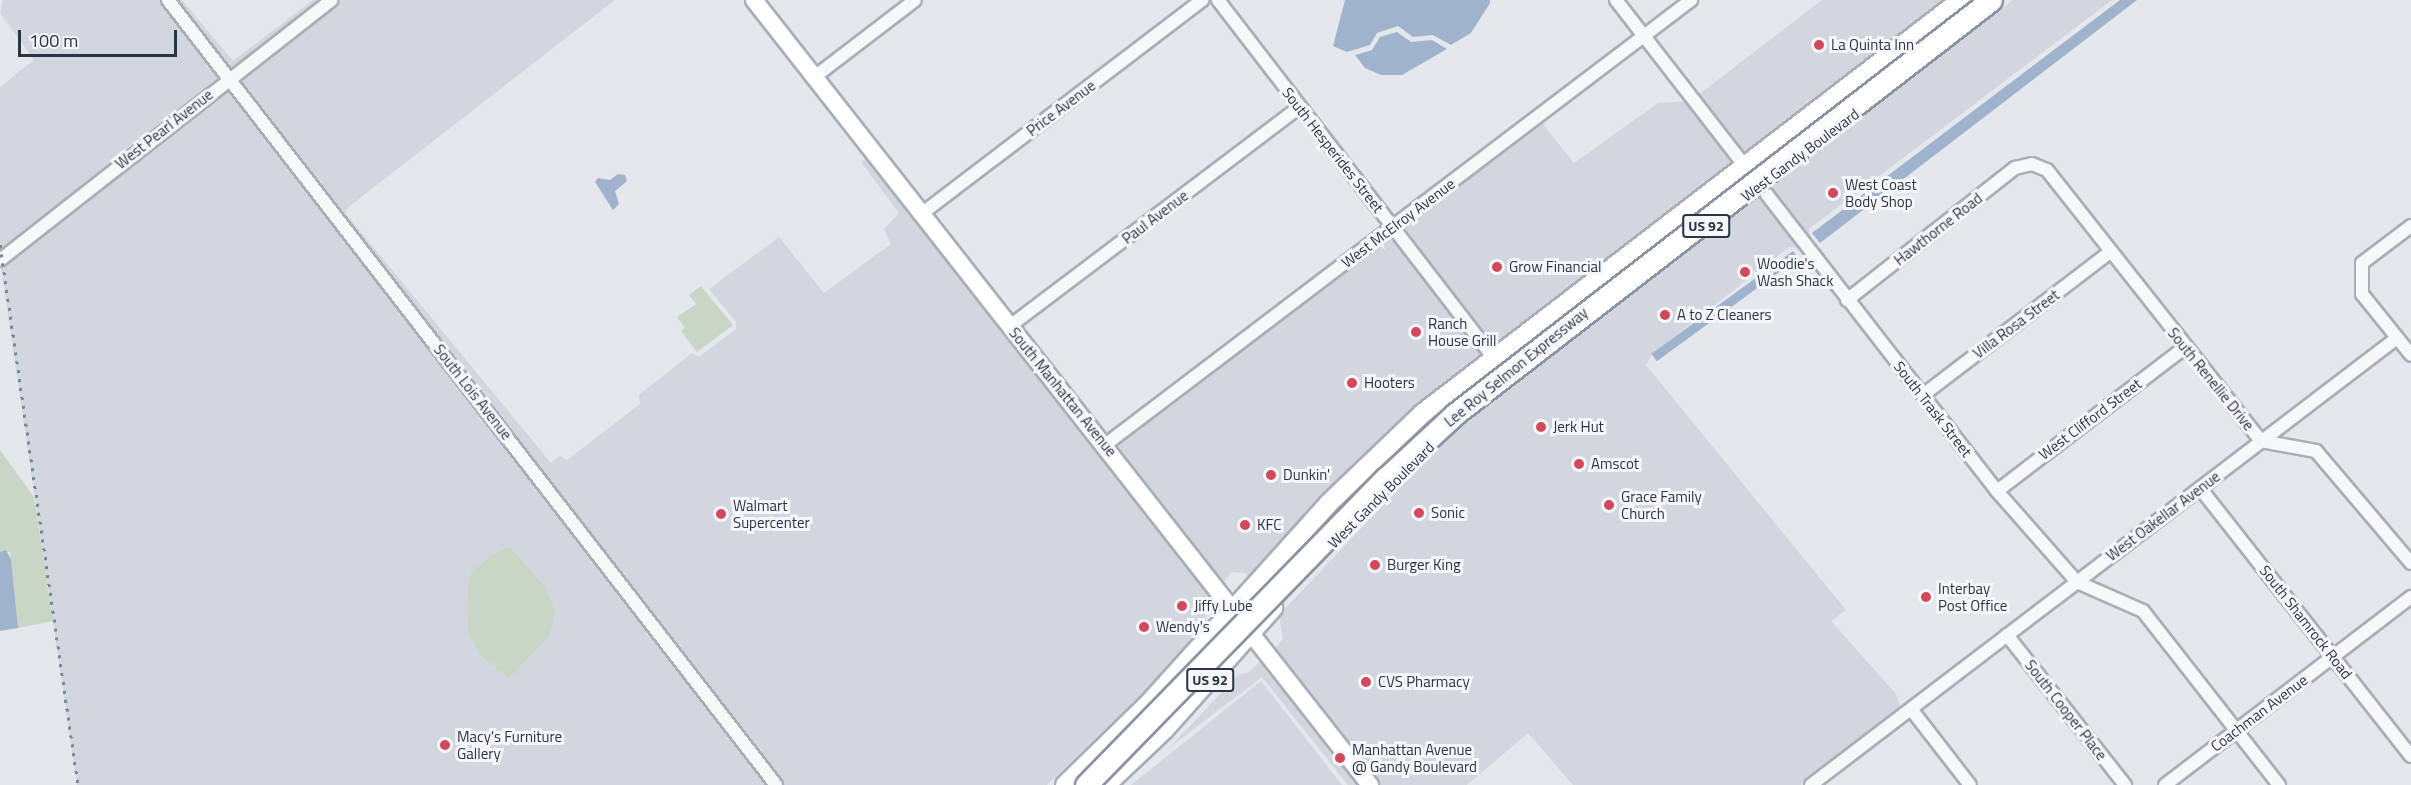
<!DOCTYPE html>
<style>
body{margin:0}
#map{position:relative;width:2411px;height:785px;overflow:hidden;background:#e4e7ec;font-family:"Titillium Web",sans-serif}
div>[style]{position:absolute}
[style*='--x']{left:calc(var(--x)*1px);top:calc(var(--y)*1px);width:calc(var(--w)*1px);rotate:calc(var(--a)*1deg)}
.built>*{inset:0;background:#d2d6de}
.green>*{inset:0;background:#c9d6c5}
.water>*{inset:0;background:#9fb4cc;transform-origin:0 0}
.roads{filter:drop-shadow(2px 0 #a9aeb7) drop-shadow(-2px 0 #a9aeb7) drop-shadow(0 2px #a9aeb7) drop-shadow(0 -2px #a9aeb7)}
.street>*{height:12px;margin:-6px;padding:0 6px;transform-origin:6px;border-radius:6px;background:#f7f8fa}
.secondary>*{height:16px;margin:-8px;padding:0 8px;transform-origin:8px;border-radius:8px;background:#fff}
.primary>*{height:18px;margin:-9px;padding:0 9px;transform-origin:9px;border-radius:9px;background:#fff}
.rail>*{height:3px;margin-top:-1.5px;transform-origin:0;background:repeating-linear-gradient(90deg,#7d8696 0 3px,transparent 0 9px)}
.bridges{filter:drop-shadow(2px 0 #8b94a3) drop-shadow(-2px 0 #8b94a3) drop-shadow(0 2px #8b94a3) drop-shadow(0 -2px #8b94a3)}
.highway-bridge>*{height:21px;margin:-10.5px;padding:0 10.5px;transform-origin:10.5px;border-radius:10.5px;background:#fff}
.dots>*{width:16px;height:16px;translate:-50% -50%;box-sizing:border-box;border:3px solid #f4f6f9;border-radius:50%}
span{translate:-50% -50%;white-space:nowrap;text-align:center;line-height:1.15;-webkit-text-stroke:6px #f4f6f9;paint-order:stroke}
.shield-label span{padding:2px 4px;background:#f4f6f9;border:2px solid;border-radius:4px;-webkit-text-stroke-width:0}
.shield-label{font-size:14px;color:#2b3445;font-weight:700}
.poi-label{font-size:15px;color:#2b3445}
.left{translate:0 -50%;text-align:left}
.street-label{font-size:15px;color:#2b3445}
.scale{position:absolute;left:18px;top:30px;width:159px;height:27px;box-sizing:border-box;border:3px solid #2b3445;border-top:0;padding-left:8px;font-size:18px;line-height:21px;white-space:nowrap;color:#2b3445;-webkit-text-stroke:4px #f4f6f9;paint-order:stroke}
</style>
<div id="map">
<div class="built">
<div style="clip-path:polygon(3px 0,161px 0,221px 76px,0 252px,0 87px,34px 60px,0 13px)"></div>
<div style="clip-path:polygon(175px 0,182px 0,233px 61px,313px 0,321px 0,230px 70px)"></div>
<div style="clip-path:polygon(341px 0,615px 0,347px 208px,346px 214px,551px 463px,560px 456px,567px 460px,640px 404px,639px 395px,692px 353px,699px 357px,736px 329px,736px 322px,709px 289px,779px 237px,824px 293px,891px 244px,884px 229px,899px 213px,861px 162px,868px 156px,1215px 594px,1206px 608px,1206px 622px,1160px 676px,1047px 785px,783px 785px,237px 79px)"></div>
<div style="clip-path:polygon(1822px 0,1951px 0,1744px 157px,1697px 96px)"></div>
<div style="clip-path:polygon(2013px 0,2112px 0,1809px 229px,1810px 241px,1768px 187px)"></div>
<div style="clip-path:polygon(evenodd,229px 86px,769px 785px,77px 785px,1px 267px,229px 86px,510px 547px,545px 586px,468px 631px,469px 576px,510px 547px)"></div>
<div style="clip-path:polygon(1687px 101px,1736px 163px,1492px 347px,1401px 229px,1541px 122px,1574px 163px,1658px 103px)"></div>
<div style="clip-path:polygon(1760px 194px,1801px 248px,1789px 247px,1652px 354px,1646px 365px,1846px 610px,1831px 621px,1896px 694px,1901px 708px,1801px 785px,1573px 785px,1528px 733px,1467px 785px,1377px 785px,1272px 651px,1283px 639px,1279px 615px,1444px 441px)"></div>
<div style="clip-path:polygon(1392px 235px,1483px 353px,1380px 442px,1294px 527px,1250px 578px,1245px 573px,1232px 572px,1221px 585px,1113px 446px)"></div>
<div style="clip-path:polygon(1264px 658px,1364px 785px,1348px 785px,1262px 677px,1169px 748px,1238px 675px,1249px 672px)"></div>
<div style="clip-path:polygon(1261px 681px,1342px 785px,1131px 785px)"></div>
</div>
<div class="green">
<div style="clip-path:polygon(701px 286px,733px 325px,697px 352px,681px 331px,685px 328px,677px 317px,696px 304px,689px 295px)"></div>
<div style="clip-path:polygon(0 450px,34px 497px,53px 621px,18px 628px,10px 552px,0 552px)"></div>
<div style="clip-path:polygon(510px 547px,545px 586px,555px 611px,550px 635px,509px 678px,481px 656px,468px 631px,467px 604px,469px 576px,490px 556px)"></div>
</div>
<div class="water">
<div style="clip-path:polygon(1345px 0,1490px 0,1490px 3px,1471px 33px,1451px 45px,1433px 35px,1413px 37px,1398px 26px,1377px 33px,1370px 45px,1347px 52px,1333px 46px)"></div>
<div style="clip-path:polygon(2120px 0,2137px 0,1820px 243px,1812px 233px)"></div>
<div style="clip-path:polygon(1397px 32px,1411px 42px,1432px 40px,1447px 49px,1402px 75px,1381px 75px,1365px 68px,1355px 55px,1372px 50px,1380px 37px)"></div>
<div style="clip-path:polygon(618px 174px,625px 175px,627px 181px,615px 191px,619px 204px,613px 210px,595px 182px,598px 178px,610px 180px)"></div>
<div style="left:1793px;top:251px;width:9px;height:175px;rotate:54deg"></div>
<div style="clip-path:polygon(6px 550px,11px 559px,18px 628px,0 631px,0 552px)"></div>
</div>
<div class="roads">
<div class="street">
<div style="--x:168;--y:0;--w:993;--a:52.24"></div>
<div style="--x:1218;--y:0;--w:451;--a:52.4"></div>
<div style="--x:1616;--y:0;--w:621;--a:52.19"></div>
<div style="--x:1997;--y:491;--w:121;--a:48.7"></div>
<div style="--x:2077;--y:582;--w:72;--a:23.7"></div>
<div style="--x:2143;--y:611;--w:221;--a:52"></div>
<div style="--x:813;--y:78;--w:128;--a:-37.4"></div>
<div style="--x:920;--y:215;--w:355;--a:-37.3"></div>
<div style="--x:2411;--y:226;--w:61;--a:142.9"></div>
<div style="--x:2362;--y:263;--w:31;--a:90"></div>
<div style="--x:2362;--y:294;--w:78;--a:51.2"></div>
<div style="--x:0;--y:260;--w:421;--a:-38.1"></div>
<div style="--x:1847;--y:300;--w:214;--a:-38.2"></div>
<div style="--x:2015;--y:168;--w:17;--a:-13"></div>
<div style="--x:2032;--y:164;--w:16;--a:22"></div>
<div style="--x:2047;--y:170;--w:345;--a:51.7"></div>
<div style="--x:2261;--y:441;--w:56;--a:10.3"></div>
<div style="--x:2316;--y:451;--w:147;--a:49.7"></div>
<div style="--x:1010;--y:326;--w:363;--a:-37.1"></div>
<div style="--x:1923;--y:395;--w:235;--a:-37.4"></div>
<div style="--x:1105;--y:445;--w:736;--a:-37.21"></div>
<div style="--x:2200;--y:488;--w:341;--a:51.8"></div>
<div style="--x:1997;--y:491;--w:235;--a:-37.4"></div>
<div style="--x:2007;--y:635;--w:191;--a:51.8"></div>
<div style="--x:1911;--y:709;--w:96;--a:52.2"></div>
<div style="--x:1811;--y:785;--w:737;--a:-37.34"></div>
<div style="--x:2165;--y:785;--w:310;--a:-37.4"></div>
</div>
<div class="secondary">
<div style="--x:754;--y:0;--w:998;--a:51.88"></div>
</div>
<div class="primary">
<div style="--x:1065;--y:785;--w:119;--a:-44.3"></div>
<div style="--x:1150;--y:702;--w:266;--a:-48"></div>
<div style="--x:1328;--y:504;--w:132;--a:-43.8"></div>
<div style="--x:1423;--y:413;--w:678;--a:-37.51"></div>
<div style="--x:1106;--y:785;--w:80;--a:-43.5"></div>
<div style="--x:1164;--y:730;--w:164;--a:-48.2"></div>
</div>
</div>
<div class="rail">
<div style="--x:0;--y:245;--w:546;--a:81.78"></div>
</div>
<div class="bridges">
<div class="highway-bridge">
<div style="--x:1086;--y:785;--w:429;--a:-45.7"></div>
<div style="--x:1386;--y:478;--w:94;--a:-42.8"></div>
<div style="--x:1455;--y:414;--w:677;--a:-37.68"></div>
</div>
</div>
<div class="dots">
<div style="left:1819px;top:45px;background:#d1495b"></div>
<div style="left:1833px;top:193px;background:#d1495b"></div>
<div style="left:1497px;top:267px;background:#d1495b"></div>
<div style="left:1745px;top:272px;background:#d1495b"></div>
<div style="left:1665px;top:315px;background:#d1495b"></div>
<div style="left:1416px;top:332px;background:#d1495b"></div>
<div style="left:1352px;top:383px;background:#d1495b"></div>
<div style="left:1541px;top:427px;background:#d1495b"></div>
<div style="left:1579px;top:464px;background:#d1495b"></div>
<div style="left:1271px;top:475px;background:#d1495b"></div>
<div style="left:1609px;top:505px;background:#d1495b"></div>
<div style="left:1419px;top:513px;background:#d1495b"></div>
<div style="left:721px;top:514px;background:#d1495b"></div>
<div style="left:1245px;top:525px;background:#d1495b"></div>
<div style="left:1375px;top:565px;background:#d1495b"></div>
<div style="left:1926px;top:597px;background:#d1495b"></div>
<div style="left:1182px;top:606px;background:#d1495b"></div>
<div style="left:1144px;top:627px;background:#d1495b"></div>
<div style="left:1366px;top:682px;background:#d1495b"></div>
<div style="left:445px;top:745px;background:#d1495b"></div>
<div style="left:1340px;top:758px;background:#d1495b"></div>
</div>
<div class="shield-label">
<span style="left:1706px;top:226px">US 92</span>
<span style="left:1210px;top:680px">US 92</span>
</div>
<div class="poi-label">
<span class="left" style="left:1831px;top:45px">La Quinta Inn</span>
<span class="left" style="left:1845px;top:193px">West Coast<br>Body Shop</span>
<span class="left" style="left:1757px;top:272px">Woodie's<br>Wash Shack</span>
<span class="left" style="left:1509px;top:267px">Grow Financial</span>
<span class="left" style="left:1677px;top:315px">A to Z Cleaners</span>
<span class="left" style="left:1428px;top:332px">Ranch<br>House Grill</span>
<span class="left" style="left:1364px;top:383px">Hooters</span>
<span class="left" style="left:1553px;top:427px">Jerk Hut</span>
<span class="left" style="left:1591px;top:464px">Amscot</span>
<span class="left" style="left:1283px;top:475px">Dunkin'</span>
<span class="left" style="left:1621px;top:505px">Grace Family<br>Church</span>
<span class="left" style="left:733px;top:514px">Walmart<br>Supercenter</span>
<span class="left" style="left:1431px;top:513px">Sonic</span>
<span class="left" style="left:1257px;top:525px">KFC</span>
<span class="left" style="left:1387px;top:565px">Burger King</span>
<span class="left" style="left:1938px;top:597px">Interbay<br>Post Office</span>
<span class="left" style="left:1194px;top:606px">Jiffy Lube</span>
<span class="left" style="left:1156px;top:627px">Wendy's</span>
<span class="left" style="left:1378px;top:682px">CVS Pharmacy</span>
<span class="left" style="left:457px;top:745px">Macy's Furniture<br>Gallery</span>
<span class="left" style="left:1352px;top:758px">Manhattan Avenue<br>@ Gandy Boulevard</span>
</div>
<div class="street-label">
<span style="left:1061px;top:108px;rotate:-37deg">Price Avenue</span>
<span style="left:164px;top:129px;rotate:-38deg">West Pearl Avenue</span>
<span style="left:1333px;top:150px;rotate:52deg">South Hesperides Street</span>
<span style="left:1800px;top:155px;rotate:-37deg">West Gandy Boulevard</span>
<span style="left:1155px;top:217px;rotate:-37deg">Paul Avenue</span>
<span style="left:1398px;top:223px;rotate:-37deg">West McElroy Avenue</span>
<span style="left:1938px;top:229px;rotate:-38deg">Hawthorne Road</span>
<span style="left:2016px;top:324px;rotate:-37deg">Villa Rosa Street</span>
<span style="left:1516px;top:367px;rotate:-39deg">Lee Roy Selmon Expressway</span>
<span style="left:2211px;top:379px;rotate:51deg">South Renellie Drive</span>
<span style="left:473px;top:392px;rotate:52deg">South Lois Avenue</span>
<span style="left:1063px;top:392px;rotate:51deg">South Manhattan Avenue</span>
<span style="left:1933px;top:409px;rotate:52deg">South Trask Street</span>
<span style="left:2090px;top:419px;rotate:-37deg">West Clifford Street</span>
<span style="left:1381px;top:495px;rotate:-45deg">West Gandy Boulevard</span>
<span style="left:2163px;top:516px;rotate:-37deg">West Oakellar Avenue</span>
<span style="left:2306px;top:622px;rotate:52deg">South Shamrock Road</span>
<span style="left:2066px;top:710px;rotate:52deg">South Cooper Place</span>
<span style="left:2259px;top:713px;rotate:-37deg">Coachman Avenue</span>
</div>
<div class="scale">100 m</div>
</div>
